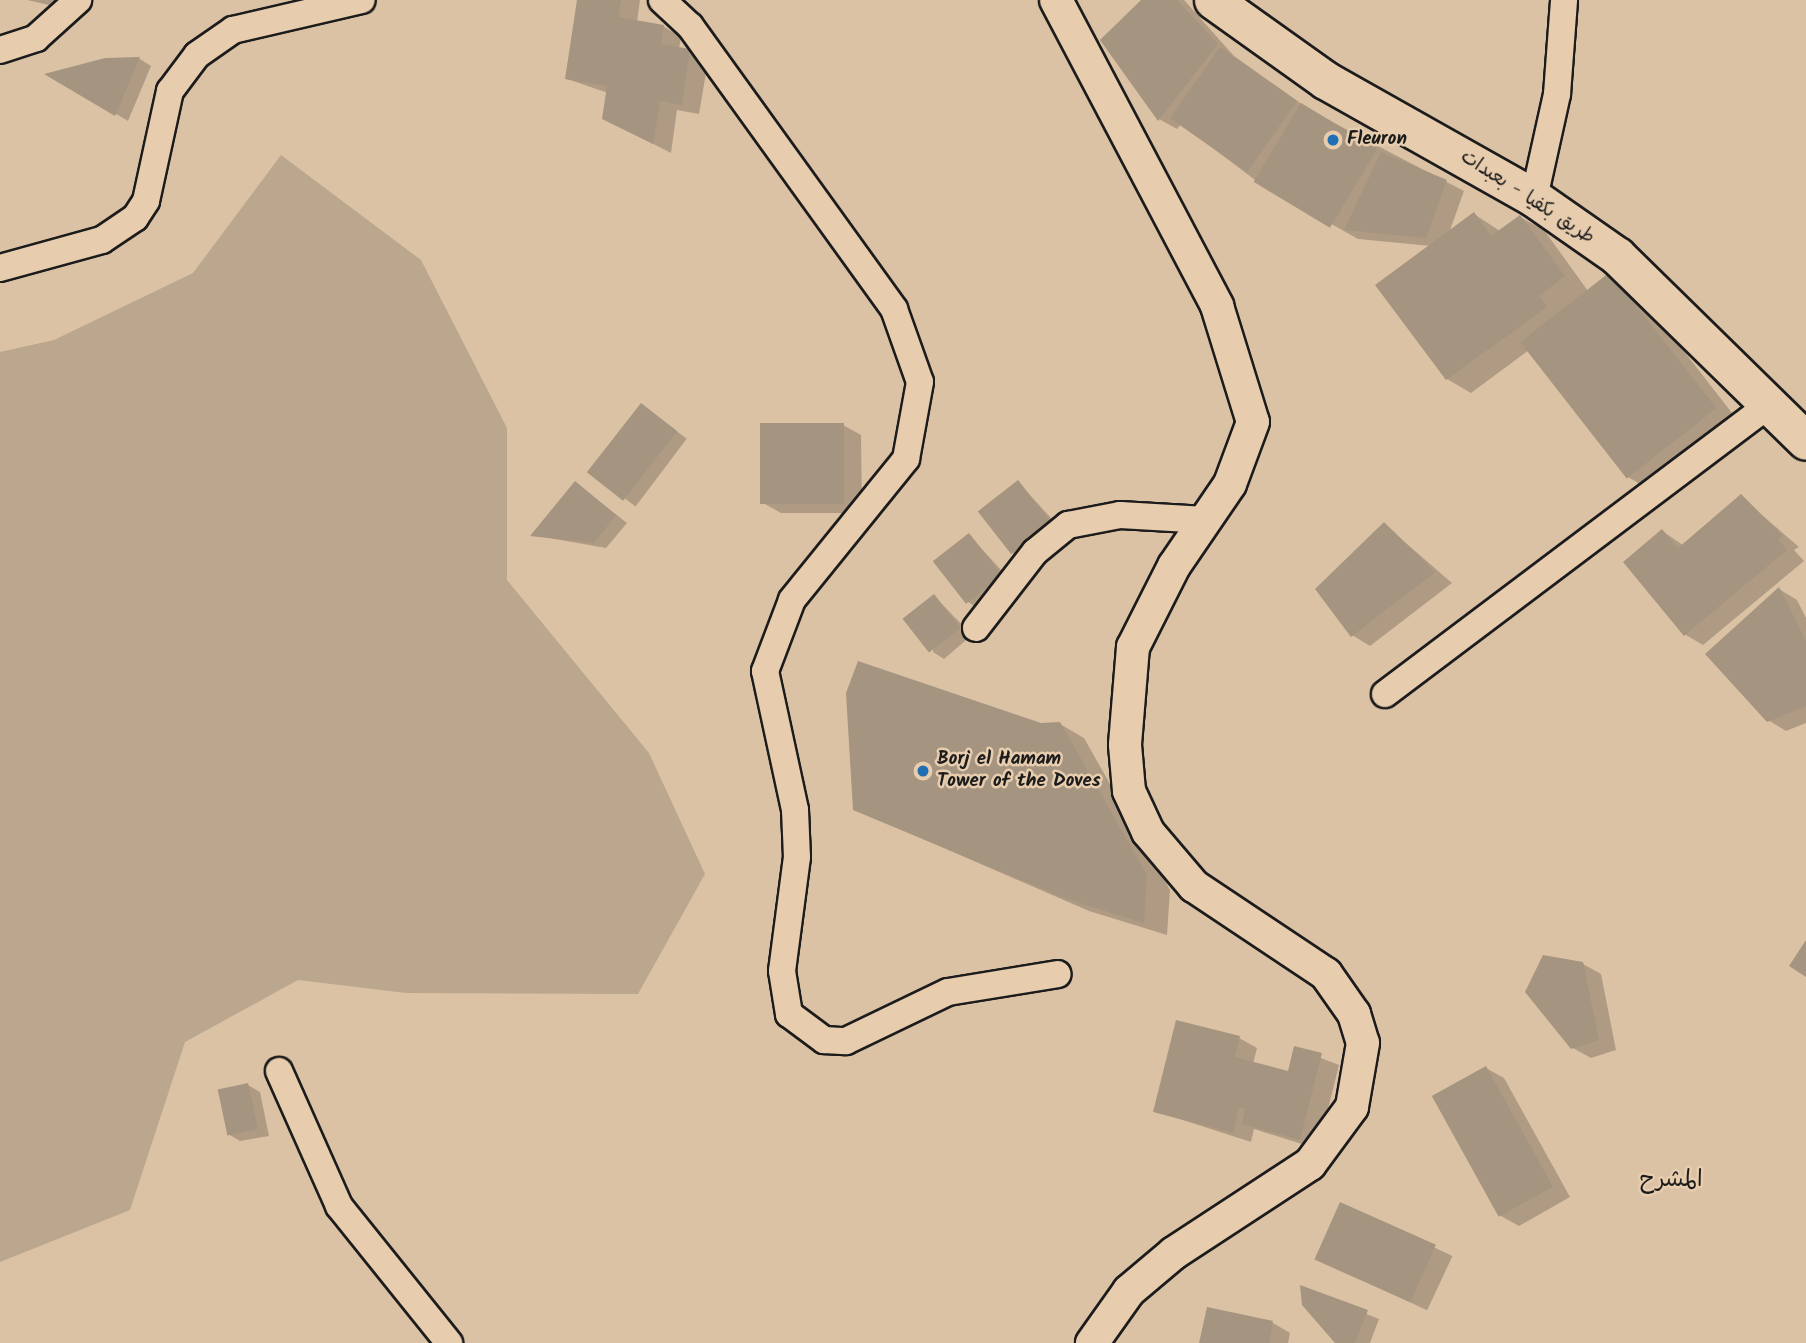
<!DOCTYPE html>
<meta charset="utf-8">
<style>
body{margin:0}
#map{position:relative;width:1806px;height:1343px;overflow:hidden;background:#dbc2a5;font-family:Kalam,"Playpen Sans Arabic",sans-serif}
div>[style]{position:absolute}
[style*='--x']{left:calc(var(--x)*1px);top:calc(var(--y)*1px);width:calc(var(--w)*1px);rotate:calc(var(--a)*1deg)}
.green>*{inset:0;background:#bba68e}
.shadow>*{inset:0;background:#0003;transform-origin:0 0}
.building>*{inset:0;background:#a5947f;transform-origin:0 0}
.roads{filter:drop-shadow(2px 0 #1c1c1c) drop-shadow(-2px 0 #1c1c1c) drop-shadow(0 2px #1c1c1c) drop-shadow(0 -2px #1c1c1c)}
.minor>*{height:26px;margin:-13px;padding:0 13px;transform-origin:13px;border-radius:13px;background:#e7ccae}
.tertiary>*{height:32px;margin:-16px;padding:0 16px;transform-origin:16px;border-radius:16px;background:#e7ccae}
.secondary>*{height:37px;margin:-18.5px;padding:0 18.5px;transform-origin:18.5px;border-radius:18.5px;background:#e7ccae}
.dots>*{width:19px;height:19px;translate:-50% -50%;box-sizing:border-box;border:4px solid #e7ccae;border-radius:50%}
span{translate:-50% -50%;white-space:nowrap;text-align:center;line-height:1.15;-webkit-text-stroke:5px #e7ccae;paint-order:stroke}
.poi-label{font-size:19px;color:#1c1c1c;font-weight:700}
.left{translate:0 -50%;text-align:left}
.street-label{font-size:19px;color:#1c1c1c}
.quarter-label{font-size:23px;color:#1c1c1c}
</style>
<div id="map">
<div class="green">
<div style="clip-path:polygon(281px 155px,421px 260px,507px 428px,507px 580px,649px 753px,705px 874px,638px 994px,406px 993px,298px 980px,185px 1042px,130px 1210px,0 1262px,0 352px,54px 340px,193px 273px)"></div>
</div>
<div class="shadow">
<div style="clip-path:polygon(27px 0,86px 0,62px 8px)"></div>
<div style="clip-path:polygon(579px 0,640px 0,637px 22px,663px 26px,681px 37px,679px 49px,708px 61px,699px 114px,677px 110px,671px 153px,622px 128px,608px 93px,567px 79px)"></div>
<div style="clip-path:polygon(1144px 0,1184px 0,1234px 56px,1313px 112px,1464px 191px,1449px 233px,1474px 214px,1500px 231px,1520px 217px,1544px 230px,1588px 291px,1610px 274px,1634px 287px,1739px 422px,1652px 491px,1628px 477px,1529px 350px,1471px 393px,1447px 379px,1431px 246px,1358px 239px,1259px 183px,1181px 124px,1177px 129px,1159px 119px,1102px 40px)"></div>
<div style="clip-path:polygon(140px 59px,151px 66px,128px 121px,48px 74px,105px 60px)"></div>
<div style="left:642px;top:405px;width:56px;height:85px;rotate:37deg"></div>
<div style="clip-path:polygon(843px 425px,861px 435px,862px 513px,781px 513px,763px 503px)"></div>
<div style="clip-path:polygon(1018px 482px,1062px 530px,1024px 560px,1012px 553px)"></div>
<div style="clip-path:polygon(576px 483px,627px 523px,606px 548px,532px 535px)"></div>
<div style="clip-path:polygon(1741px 497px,1799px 547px,1794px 550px,1804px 561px,1703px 645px,1686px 635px,1662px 531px,1683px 545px)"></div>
<div style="clip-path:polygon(1384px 524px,1452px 583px,1370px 646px,1352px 635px)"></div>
<div style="clip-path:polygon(969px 535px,1013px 583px,979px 609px,968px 602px)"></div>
<div style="clip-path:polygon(1779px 589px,1797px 600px,1806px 618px,1806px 723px,1786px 731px,1768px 720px)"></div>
<div style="clip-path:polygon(934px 596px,972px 635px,944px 659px,933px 652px)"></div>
<div style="clip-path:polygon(1060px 724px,1084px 738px,1170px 890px,1167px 935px,1089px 911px,854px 809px,1041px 725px)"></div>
<div style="clip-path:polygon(1583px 964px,1601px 974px,1616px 1050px,1591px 1058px,1573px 1048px)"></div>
<div style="clip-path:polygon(1239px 1038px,1257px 1048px,1253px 1064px,1289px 1073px,1295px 1048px,1339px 1065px,1318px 1149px,1254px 1129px,1251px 1142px,1155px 1111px)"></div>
<div style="clip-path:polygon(1486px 1068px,1504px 1078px,1570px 1197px,1519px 1226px,1501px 1216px)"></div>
<div style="clip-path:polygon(248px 1085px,260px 1092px,269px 1136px,240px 1141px,228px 1134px)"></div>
<div style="left:1341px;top:1204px;width:123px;height:60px;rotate:25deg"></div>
<div style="clip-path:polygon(1302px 1288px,1379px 1319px,1370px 1343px,1337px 1343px)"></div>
<div style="clip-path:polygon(1273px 1323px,1290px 1333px,1288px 1343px,1201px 1343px)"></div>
</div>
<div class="building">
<div style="clip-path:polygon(577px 0,621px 0,618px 17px,664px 25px,661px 44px,690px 49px,682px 105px,660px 101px,653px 144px,602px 119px,607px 86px,565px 79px)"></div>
<div style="clip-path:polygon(1141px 0,1177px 0,1218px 44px,1158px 121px,1100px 40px)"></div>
<div style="left:1220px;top:47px;width:94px;height:87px;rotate:35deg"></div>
<div style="clip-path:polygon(140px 57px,115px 116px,44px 74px,105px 58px)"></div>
<div style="left:1301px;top:103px;width:89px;height:92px;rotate:31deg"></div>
<div style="clip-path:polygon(1381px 152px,1447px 180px,1426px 238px,1344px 230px)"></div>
<div style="clip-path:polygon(1474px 212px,1491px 236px,1520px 215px,1565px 276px,1539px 296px,1547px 307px,1446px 380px,1375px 285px)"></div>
<div style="left:1610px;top:272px;width:173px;height:114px;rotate:52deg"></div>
<div style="left:641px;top:403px;width:46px;height:88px;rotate:38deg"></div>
<div style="left:760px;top:423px;width:84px;height:81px"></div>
<div style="left:1018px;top:480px;width:54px;height:51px;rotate:52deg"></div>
<div style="clip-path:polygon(575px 481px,616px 515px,594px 543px,530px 536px)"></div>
<div style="clip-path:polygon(1741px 494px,1783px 536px,1778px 539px,1787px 550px,1684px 636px,1623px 562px,1662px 529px,1678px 548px)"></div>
<div style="clip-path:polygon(1384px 522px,1435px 572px,1351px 637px,1315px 589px)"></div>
<div style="left:969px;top:533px;width:54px;height:46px;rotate:52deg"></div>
<div style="clip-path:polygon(1779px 587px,1806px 641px,1806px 706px,1767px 722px,1705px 654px)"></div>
<div style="left:934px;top:594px;width:43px;height:40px;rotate:52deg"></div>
<div style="clip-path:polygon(858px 661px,1041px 723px,1060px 722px,1147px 875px,1144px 923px,1064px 898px,853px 810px,846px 693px)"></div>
<div style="clip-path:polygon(1806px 940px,1806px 977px,1789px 966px)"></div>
<div style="clip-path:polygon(1543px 955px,1583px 962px,1599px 1040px,1571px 1049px,1525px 992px)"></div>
<div style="clip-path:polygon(1176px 1020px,1240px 1036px,1235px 1057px,1288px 1071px,1294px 1046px,1322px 1053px,1300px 1140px,1242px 1124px,1245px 1109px,1239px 1107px,1233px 1133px,1153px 1112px)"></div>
<div style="left:1486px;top:1066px;width:138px;height:62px;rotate:61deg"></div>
<div style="left:248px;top:1083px;width:47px;height:31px;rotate:78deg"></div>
<div style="left:1340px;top:1202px;width:105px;height:63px;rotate:24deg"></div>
<div style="clip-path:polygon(1300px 1285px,1368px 1310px,1355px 1343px,1335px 1343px,1302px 1305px)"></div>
<div style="clip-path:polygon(1207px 1307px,1273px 1321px,1269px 1343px,1199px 1343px)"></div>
</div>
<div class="roads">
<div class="minor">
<div style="--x:662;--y:0;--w:38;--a:43"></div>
<div style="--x:690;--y:26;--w:349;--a:54.2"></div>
<div style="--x:894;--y:309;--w:77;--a:70.4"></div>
<div style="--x:920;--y:382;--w:78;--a:100.3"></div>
<div style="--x:906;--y:459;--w:181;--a:129"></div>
<div style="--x:792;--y:600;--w:76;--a:110.8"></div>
<div style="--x:765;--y:671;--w:142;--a:77.8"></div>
<div style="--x:795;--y:810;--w:47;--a:87.6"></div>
<div style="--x:797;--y:857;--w:115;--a:97.5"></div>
<div style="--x:782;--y:971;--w:44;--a:80.8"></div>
<div style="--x:789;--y:1014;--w:44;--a:36.6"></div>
<div style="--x:824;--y:1040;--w:22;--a:3"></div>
<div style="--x:846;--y:1041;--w:113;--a:-25.7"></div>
<div style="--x:948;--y:992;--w:111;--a:-9.3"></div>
<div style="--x:0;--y:50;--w:38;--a:-18"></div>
<div style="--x:36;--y:38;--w:57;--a:-42.1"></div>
<div style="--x:1534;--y:198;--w:107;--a:-77.5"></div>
<div style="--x:1557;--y:94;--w:94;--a:-85.7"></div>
<div style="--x:0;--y:268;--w:106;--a:-15.4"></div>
<div style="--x:102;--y:240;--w:40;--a:-34"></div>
<div style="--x:135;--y:218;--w:20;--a:-57"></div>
<div style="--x:146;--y:201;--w:113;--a:-77.7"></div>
<div style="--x:170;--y:91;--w:45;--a:-53.1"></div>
<div style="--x:197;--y:55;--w:44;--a:-34.8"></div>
<div style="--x:233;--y:30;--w:132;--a:-13.1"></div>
<div style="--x:976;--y:628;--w:96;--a:-52.2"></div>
<div style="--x:1035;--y:552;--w:43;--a:-39.3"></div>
<div style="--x:1068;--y:525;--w:53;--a:-10.9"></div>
<div style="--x:1120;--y:515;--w:86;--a:3.3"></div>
<div style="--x:1385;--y:694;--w:485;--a:-37"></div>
<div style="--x:279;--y:1071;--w:148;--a:66"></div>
<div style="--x:339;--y:1206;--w:176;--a:51.2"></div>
</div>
<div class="tertiary">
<div style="--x:1056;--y:0;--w:346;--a:62.2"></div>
<div style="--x:1217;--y:306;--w:121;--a:72.8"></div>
<div style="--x:1253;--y:422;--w:66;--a:110.4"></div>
<div style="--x:1230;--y:484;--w:99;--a:124.3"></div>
<div style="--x:1174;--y:566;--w:91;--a:116.8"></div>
<div style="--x:1133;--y:647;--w:98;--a:94.7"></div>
<div style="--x:1125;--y:745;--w:46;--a:85"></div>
<div style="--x:1129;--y:791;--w:45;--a:65.1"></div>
<div style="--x:1148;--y:832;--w:71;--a:49.6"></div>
<div style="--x:1194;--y:886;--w:159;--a:33.7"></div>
<div style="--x:1326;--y:974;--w:49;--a:55"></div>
<div style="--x:1354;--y:1014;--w:30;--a:73"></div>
<div style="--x:1363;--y:1043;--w:65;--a:99.8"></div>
<div style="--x:1352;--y:1107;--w:71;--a:126.4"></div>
<div style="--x:1310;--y:1164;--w:163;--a:146.8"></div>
<div style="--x:1174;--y:1253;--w:59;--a:139.8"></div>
<div style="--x:1129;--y:1291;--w:64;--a:125.4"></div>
</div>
<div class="secondary">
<div style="--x:1213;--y:0;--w:138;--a:35.5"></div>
<div style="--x:1325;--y:80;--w:240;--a:29.4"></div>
<div style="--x:1534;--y:198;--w:101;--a:34.9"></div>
<div style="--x:1617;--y:256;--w:264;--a:44.4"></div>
</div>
</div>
<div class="dots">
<div style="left:1333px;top:140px;background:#1f6fb2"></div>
<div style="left:923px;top:771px;background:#1f6fb2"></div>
</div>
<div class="poi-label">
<span class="left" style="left:1347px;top:140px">Fleuron</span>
<span class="left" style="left:937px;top:771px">Borj el Hamam<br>Tower of the Doves</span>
</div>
<div class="street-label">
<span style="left:1527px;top:198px;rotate:33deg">طريق بكفيا - بعبدات</span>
</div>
<div class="quarter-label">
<span style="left:1671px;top:1180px">المشرح</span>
</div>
</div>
